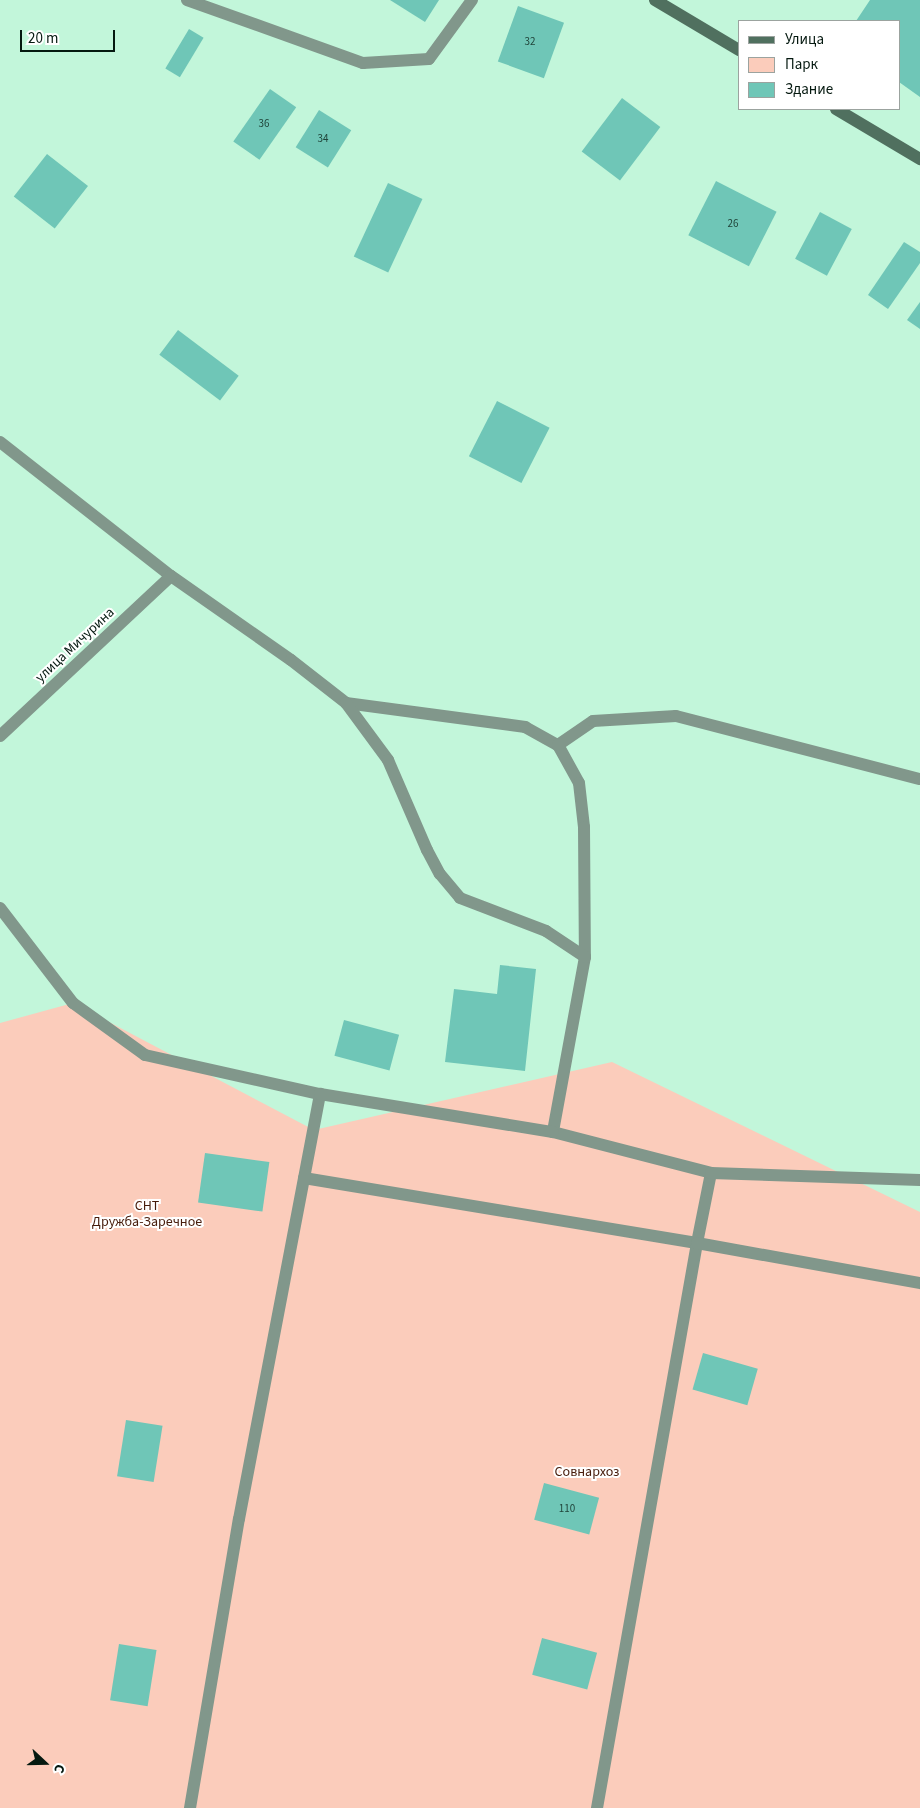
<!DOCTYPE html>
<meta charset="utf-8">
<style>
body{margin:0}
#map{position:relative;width:920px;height:1808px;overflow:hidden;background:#c2f6da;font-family:"Source Sans 3",sans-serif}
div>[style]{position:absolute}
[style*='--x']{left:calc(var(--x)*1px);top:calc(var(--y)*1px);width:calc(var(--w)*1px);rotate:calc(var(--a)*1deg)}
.green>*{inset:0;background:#fbccbb}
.building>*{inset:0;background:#6fc6b7;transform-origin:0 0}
.lane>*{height:12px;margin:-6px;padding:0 6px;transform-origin:6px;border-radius:6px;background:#81978b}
.street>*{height:12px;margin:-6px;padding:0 6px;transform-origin:6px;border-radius:6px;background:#81978b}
.secondary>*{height:12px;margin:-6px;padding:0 6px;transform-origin:6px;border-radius:6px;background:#50705f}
span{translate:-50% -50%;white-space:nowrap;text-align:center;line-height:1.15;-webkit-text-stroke:4px #fff;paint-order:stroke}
.number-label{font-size:11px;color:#20443a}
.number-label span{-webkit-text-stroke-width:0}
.street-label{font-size:14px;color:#051910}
.park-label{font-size:14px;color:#471c0b}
.legend{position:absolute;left:738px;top:20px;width:162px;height:90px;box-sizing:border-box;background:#fff;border:1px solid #9ba39f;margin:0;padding:6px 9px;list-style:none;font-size:15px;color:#051910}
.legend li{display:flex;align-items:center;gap:10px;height:25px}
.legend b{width:25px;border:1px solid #9ba39f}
.north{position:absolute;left:20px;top:1738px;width:50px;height:50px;-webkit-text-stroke:4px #fff;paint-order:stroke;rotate:111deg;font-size:14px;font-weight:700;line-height:20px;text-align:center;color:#051910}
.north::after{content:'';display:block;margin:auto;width:18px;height:22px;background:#051910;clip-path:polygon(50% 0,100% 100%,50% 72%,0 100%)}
.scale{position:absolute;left:20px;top:30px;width:95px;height:22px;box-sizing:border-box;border:2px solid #051910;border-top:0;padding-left:6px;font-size:15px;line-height:18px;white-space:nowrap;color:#051910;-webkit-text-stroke:4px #fff;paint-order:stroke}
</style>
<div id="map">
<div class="green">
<div style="clip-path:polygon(73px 1003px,314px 1130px,612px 1062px,920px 1212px,920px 1808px,0 1808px,0 1023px)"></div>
</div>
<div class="building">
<div style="clip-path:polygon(390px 0,439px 0,425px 22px)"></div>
<div style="clip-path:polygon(870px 0,920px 0,920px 97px,899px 82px,899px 21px,856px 21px)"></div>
<div style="left:518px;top:6px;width:49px;height:59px;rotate:20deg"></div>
<div style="left:189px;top:29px;width:17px;height:46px;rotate:31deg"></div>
<div style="left:270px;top:89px;width:32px;height:64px;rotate:35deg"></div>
<div style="left:622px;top:98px;width:48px;height:67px;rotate:37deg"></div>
<div style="left:319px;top:110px;width:38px;height:44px;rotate:32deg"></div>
<div style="left:47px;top:154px;width:52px;height:54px;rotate:38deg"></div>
<div style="left:716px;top:181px;width:68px;height:61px;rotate:27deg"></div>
<div style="left:388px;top:183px;width:38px;height:81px;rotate:25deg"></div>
<div style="left:820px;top:212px;width:36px;height:53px;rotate:28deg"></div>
<div style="clip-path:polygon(904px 242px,920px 252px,920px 263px,888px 309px,868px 295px)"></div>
<div style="clip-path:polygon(920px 302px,920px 329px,907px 320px)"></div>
<div style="left:178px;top:330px;width:76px;height:31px;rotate:37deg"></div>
<div style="left:497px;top:401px;width:59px;height:62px;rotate:27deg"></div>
<div style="clip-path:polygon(500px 965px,536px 969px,525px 1071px,445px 1062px,454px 989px,497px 994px)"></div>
<div style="left:344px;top:1020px;width:57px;height:37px;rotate:15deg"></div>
<div style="left:205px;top:1153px;width:65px;height:50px;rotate:8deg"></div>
<div style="left:703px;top:1353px;width:57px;height:38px;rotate:16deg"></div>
<div style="left:126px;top:1420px;width:37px;height:57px;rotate:9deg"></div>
<div style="left:544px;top:1483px;width:57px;height:38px;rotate:15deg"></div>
<div style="left:542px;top:1638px;width:57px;height:38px;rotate:15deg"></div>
<div style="left:119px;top:1644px;width:38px;height:57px;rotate:9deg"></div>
</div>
<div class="lane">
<div style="--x:304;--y:1178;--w:398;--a:9.4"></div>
<div style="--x:697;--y:1243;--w:71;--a:-78.7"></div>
<div style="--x:190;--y:1808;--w:293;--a:-80.4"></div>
<div style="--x:239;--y:1519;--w:433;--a:-79.2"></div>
<div style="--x:597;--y:1808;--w:574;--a:-79.96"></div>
<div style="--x:697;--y:1243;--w:227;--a:10.2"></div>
</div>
<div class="street">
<div style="--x:187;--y:0;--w:187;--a:19.7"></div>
<div style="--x:363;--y:63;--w:66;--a:-3.5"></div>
<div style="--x:429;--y:59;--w:73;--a:-53.9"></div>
<div style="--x:0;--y:442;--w:217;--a:38.1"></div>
<div style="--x:171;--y:576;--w:146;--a:35"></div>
<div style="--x:291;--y:660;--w:70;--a:38"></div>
<div style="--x:346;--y:703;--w:181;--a:7.6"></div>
<div style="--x:525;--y:727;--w:38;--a:29"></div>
<div style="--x:558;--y:745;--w:43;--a:61.1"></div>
<div style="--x:579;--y:783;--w:44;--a:83.5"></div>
<div style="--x:584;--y:827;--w:130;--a:89.6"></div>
<div style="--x:585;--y:957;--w:178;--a:100.4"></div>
<div style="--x:553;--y:1132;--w:163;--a:14.5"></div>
<div style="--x:711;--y:1173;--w:209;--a:1.9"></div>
<div style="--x:346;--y:703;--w:71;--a:53.6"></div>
<div style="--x:388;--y:760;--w:98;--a:66.6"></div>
<div style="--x:427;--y:850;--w:27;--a:62"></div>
<div style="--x:440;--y:874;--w:31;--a:50"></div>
<div style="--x:460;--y:898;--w:92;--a:21"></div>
<div style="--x:546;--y:931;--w:47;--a:33.7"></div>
<div style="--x:0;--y:736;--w:234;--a:-43.1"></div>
<div style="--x:558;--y:745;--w:42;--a:-34.4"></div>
<div style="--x:593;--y:721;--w:83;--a:-3.4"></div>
<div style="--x:676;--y:716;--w:252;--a:14.5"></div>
<div style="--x:0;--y:908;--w:120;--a:52.5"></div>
<div style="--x:73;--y:1003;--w:89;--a:35.8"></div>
<div style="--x:145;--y:1055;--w:179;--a:12.6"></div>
<div style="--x:320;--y:1094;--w:236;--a:9.3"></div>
</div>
<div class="secondary">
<div style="--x:655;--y:0;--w:98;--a:30.8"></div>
<div style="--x:836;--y:109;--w:98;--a:30.8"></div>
</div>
<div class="number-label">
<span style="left:530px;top:42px">32</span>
<span style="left:264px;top:124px">36</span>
<span style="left:323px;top:139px">34</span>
<span style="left:733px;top:224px">26</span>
<span style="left:567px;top:1509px">110</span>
</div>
<div class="street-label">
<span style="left:75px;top:645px;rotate:-43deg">улица Мичурина</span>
</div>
<div class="park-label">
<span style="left:147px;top:1214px">СНТ<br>Дружба-Заречное</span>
<span style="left:587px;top:1472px">Совнархоз</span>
</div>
<ul class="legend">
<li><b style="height:6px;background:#50705f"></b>Улица</li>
<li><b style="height:14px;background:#fbccbb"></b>Парк</li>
<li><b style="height:14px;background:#6fc6b7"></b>Здание</li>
</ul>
<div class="north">С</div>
<div class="scale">20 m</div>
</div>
